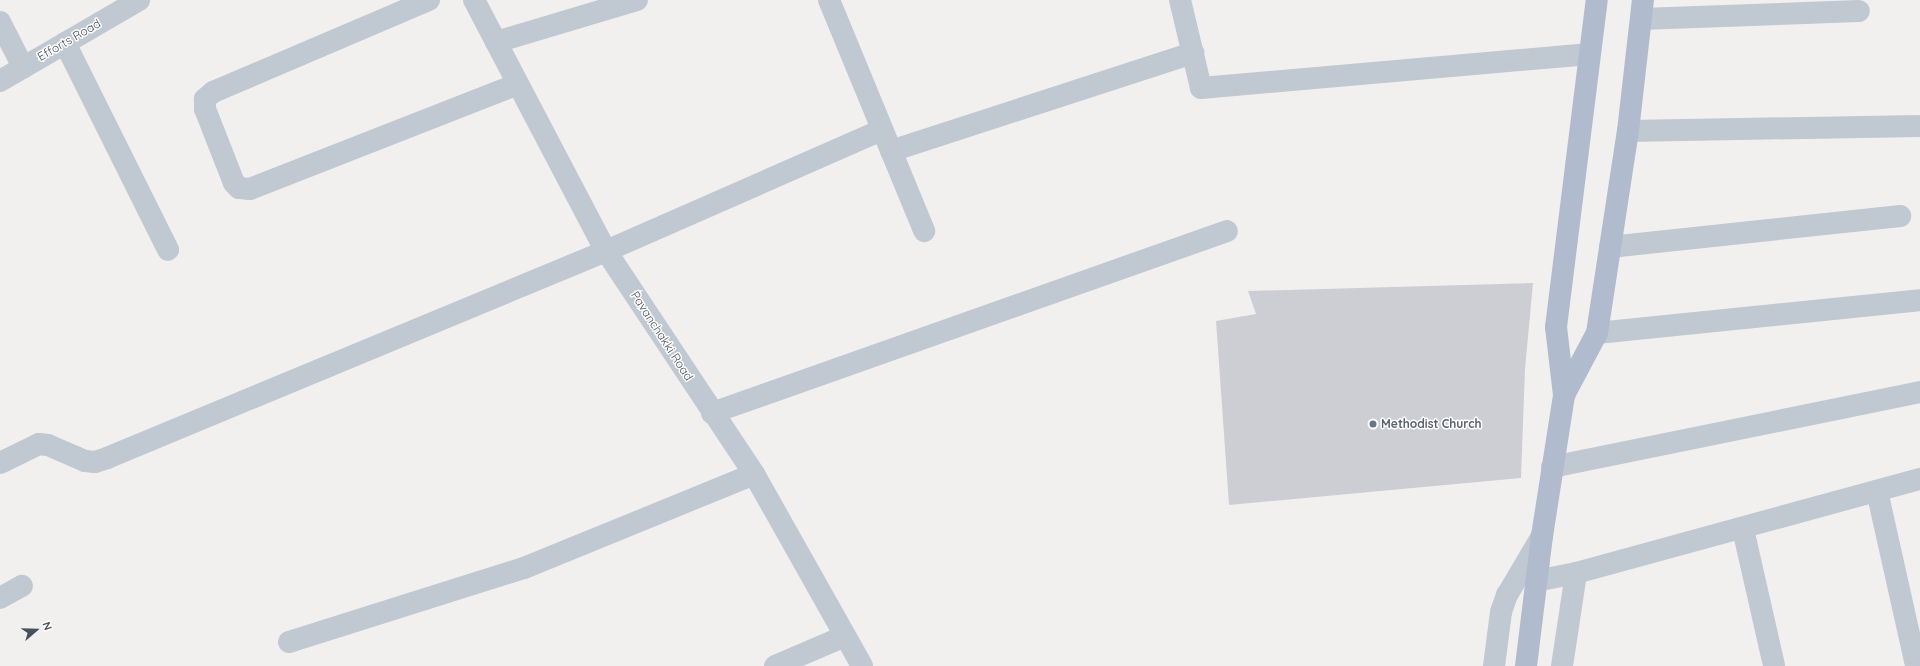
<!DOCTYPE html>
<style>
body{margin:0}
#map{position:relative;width:1920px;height:666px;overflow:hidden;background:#f2f0ef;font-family:Quicksand,sans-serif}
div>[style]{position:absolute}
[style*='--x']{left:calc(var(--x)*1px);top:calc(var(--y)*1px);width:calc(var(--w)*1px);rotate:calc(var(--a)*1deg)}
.building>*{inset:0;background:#ccced4}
.minor>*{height:22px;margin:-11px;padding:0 11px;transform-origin:11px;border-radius:11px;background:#c0c8d1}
.major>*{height:22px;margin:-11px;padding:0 11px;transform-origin:11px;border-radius:11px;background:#b0bbcd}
.dots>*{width:11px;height:11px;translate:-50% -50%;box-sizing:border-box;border:2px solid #fff;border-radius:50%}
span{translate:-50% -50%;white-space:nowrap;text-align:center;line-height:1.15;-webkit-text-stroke:3px #fff;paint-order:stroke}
.street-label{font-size:12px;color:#48505c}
.worship-label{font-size:12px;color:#5b616d;font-weight:700}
.left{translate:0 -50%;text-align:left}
.north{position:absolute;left:16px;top:610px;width:40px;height:40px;-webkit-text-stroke:3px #fff;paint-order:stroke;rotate:70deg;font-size:11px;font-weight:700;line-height:16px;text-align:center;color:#48505c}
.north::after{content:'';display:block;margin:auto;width:14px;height:18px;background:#48505c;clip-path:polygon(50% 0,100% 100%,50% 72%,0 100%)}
</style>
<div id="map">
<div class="building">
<div style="clip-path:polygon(1533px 283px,1525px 369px,1521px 478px,1229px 505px,1216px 321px,1256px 314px,1248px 291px)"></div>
</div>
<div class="minor">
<div style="--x:429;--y:0;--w:235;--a:156.9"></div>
<div style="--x:213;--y:92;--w:11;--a:139"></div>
<div style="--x:205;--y:99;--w:10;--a:90"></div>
<div style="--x:205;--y:109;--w:79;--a:68.6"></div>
<div style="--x:234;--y:183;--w:7;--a:45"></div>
<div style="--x:239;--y:188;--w:11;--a:5"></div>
<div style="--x:250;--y:189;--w:288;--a:-21.4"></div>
<div style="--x:474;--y:0;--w:284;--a:62.3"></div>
<div style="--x:606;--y:251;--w:268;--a:56.4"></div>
<div style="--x:754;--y:474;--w:220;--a:60.6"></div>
<div style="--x:829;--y:0;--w:250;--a:67.6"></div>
<div style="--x:1180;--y:0;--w:90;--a:76.6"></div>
<div style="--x:1201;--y:88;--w:390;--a:-5"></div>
<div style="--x:1641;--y:19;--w:218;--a:-2.1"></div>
<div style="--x:0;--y:22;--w:51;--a:62.9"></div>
<div style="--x:496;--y:42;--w:147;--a:-16.6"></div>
<div style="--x:65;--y:43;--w:231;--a:63.5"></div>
<div style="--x:0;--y:81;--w:161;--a:-30.2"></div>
<div style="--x:1628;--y:131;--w:292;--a:-1"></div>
<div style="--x:891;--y:151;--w:318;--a:-18"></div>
<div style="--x:1610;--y:247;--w:292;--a:-6.1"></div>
<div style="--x:1597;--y:333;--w:325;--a:-5.8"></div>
<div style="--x:712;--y:413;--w:546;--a:-19.46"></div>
<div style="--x:0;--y:463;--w:43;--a:-26"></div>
<div style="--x:39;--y:444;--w:9;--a:6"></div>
<div style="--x:48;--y:445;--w:40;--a:23.4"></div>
<div style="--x:85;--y:461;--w:10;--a:6"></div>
<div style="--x:95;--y:462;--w:13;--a:-18"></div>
<div style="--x:107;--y:458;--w:540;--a:-22.53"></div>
<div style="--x:606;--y:251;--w:301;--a:-23.7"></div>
<div style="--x:1552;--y:467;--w:376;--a:-11.5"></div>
<div style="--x:1877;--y:491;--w:179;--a:77.4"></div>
<div style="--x:1743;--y:529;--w:140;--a:77.2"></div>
<div style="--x:1536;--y:581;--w:41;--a:-11.3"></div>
<div style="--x:1576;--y:573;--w:357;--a:-15.3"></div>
<div style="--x:0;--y:598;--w:25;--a:-29"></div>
<div style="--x:289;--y:642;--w:246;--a:-17.5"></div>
<div style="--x:524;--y:568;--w:248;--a:-22.2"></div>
<div style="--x:775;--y:666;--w:76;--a:-23.2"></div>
<div style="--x:1494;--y:666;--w:54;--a:-82.6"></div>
<div style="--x:1501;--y:612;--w:18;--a:-71"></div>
<div style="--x:1507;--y:595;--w:69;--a:-59.3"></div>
<div style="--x:1562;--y:666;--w:94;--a:-81.4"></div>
</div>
<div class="major">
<div style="--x:1564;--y:395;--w:70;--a:-62"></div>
<div style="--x:1597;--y:333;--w:204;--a:-81.3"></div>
<div style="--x:1628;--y:131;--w:132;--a:-83.5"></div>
<div style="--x:1526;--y:666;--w:131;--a:-83"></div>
<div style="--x:1542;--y:536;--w:143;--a:-81.1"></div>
<div style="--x:1564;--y:395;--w:68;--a:-96.7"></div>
<div style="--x:1556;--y:327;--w:330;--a:-82.9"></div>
</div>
<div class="dots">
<div style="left:1373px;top:424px;background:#6b7280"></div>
</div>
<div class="street-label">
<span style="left:69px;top:40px;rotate:-30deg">Efforts Road</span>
<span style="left:662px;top:336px;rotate:57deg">Pavanchakki Road</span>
</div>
<div class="worship-label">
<span class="left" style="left:1381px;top:424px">Methodist Church</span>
</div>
<div class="north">N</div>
</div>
